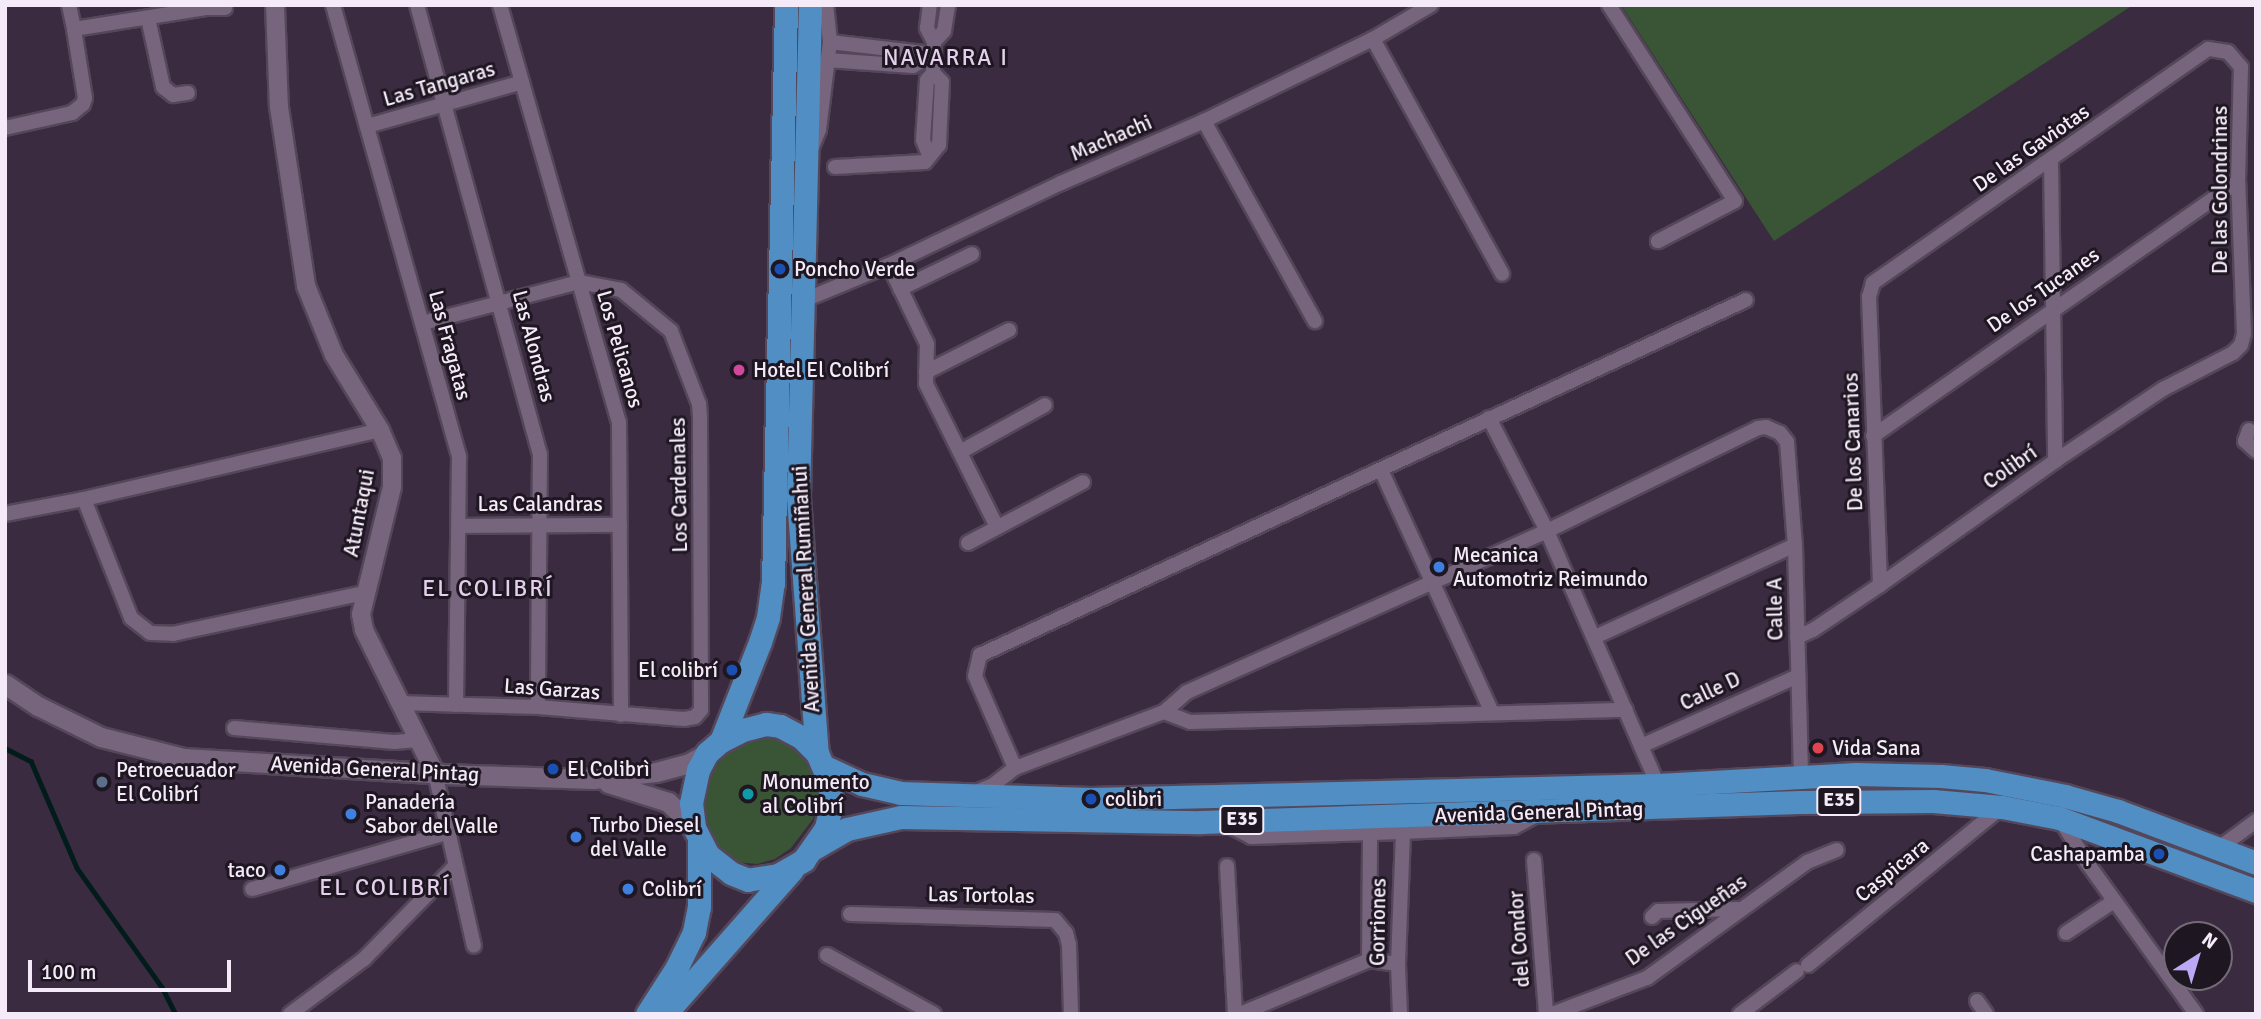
<!DOCTYPE html>
<meta charset="utf-8">
<style>
body{margin:0}
#map{position:relative;width:2261px;height:1019px;overflow:hidden;background:#3b2b41;font-family:Signika,sans-serif}
div>[style]{position:absolute}
[style*='--x']{left:calc(var(--x)*1px);top:calc(var(--y)*1px);width:calc(var(--w)*1px);rotate:calc(var(--a)*1deg)}
.green>*{inset:0;background:#3a5535}
.stream>*{height:4.5px;margin:-2.25px;padding:0 2.25px;transform-origin:2.25px;border-radius:2.25px;background:#021b1b}
.roads{filter:drop-shadow(2px 0 #544759) drop-shadow(-2px 0 #544759) drop-shadow(0 2px #544759) drop-shadow(0 -2px #544759)}
.minor>*{height:14px;margin:-7px;padding:0 7px;transform-origin:7px;border-radius:7px;background:#76657d}
.tertiary>*{height:18px;margin:-9px;padding:0 9px;transform-origin:9px;border-radius:9px;background:#76657d}
.secondary>*{height:19px;margin:-9.5px;padding:0 9.5px;transform-origin:9.5px;border-radius:9.5px;background:#76657d}
.trunk>*{height:23px;margin:-11.5px;padding:0 11.5px;transform-origin:11.5px;border-radius:11.5px;background:#508ec4}
.dots>*{width:19px;height:19px;translate:-50% -50%;box-sizing:border-box;border:4px solid #1e1721;border-radius:50%}
span{translate:-50% -50%;white-space:nowrap;text-align:center;line-height:1.15;-webkit-text-stroke:6px #1e1721;paint-order:stroke}
.shield-label span{padding:2px 5px;background:#1e1721;border:2px solid;border-radius:5px;-webkit-text-stroke-width:0}
.shield-label{font-size:19px;color:#f4eaf8;font-weight:700}
.street-label{font-size:21px;color:#f4eaf8}
.poi-label{font-size:21px;color:#f4eaf8}
.left{translate:0 -50%;text-align:left}
.right{translate:-100% -50%;text-align:right}
.neighbourhood-label{font-size:23px;color:#e4d0ec;letter-spacing:2px}
.frame{position:absolute;inset:0;border:7px solid #f4eaf8;pointer-events:none}
.north{position:absolute;left:2163px;top:921px;width:70px;height:70px;box-sizing:border-box;background:#1e1721;border:2px solid #746b77;border-radius:50%;rotate:37deg;font-size:19px;font-weight:700;line-height:28px;text-align:center;color:#f4eaf8}
.north::after{content:'';display:block;margin:auto;width:24px;height:32px;background:#bca9f5;clip-path:polygon(50% 0,100% 100%,50% 72%,0 100%)}
.scale{position:absolute;left:28px;top:960px;width:203px;height:32px;box-sizing:border-box;border:4px solid #f4eaf8;border-top:0;padding-left:9px;font-size:21px;line-height:24px;white-space:nowrap;color:#f4eaf8;-webkit-text-stroke:5px #1e1721;paint-order:stroke}
</style>
<div id="map">
<div class="green">
<div style="clip-path:polygon(1621px 5px,2133px 5px,1774px 241px)"></div>
<div style="clip-path:polygon(774px 738px,794px 744px,806px 757px,819px 789px,813px 819px,791px 848px,775px 859px,757px 864px,735px 862px,714px 845px,706px 825px,703px 809px,708px 777px,729px 750px,747px 740px)"></div>
</div>
<div class="stream">
<div style="--x:5;--y:748;--w:29;--a:27"></div>
<div style="--x:31;--y:761;--w:116;--a:66.7"></div>
<div style="--x:77;--y:868;--w:146;--a:54.5"></div>
<div style="--x:162;--y:987;--w:30;--a:63"></div>
</div>
<div class="roads">
<div class="minor">
<div style="--x:69;--y:5;--w:25;--a:78"></div>
<div style="--x:74;--y:29;--w:135;--a:-9"></div>
<div style="--x:207;--y:8;--w:18;--a:0"></div>
<div style="--x:333;--y:5;--w:469;--a:74.4"></div>
<div style="--x:459;--y:457;--w:248;--a:90.7"></div>
<div style="--x:417;--y:5;--w:466;--a:74.7"></div>
<div style="--x:540;--y:454;--w:253;--a:90.5"></div>
<div style="--x:500;--y:5;--w:434;--a:74.1"></div>
<div style="--x:619;--y:422;--w:293;--a:89.6"></div>
<div style="--x:1609;--y:5;--w:233;--a:57.3"></div>
<div style="--x:1735;--y:201;--w:87;--a:152.5"></div>
<div style="--x:148;--y:18;--w:71;--a:77.7"></div>
<div style="--x:163;--y:87;--w:13;--a:39"></div>
<div style="--x:173;--y:95;--w:15;--a:-8"></div>
<div style="--x:1373;--y:39;--w:268;--a:61.2"></div>
<div style="--x:830;--y:42;--w:103;--a:6.7"></div>
<div style="--x:934;--y:42;--w:15;--a:-48"></div>
<div style="--x:944;--y:31;--w:26;--a:-81"></div>
<div style="--x:827;--y:60;--w:86;--a:4"></div>
<div style="--x:913;--y:66;--w:22;--a:-32"></div>
<div style="--x:1204;--y:121;--w:229;--a:61"></div>
<div style="--x:367;--y:126;--w:161;--a:-15.8"></div>
<div style="--x:5;--y:128;--w:69;--a:-12.6"></div>
<div style="--x:72;--y:113;--w:14;--a:-39"></div>
<div style="--x:83;--y:104;--w:6;--a:-72"></div>
<div style="--x:85;--y:98;--w:70;--a:-99.1"></div>
<div style="--x:812;--y:147;--w:18;--a:-68"></div>
<div style="--x:819;--y:130;--w:89;--a:-82.9"></div>
<div style="--x:830;--y:42;--w:37;--a:-96"></div>
<div style="--x:929;--y:155;--w:16;--a:-112"></div>
<div style="--x:923;--y:140;--w:60;--a:-86.2"></div>
<div style="--x:927;--y:80;--w:9;--a:-49"></div>
<div style="--x:933;--y:73;--w:31;--a:-88"></div>
<div style="--x:934;--y:42;--w:16;--a:-117"></div>
<div style="--x:927;--y:28;--w:23;--a:-83"></div>
<div style="--x:2051;--y:160;--w:301;--a:89.2"></div>
<div style="--x:835;--y:167;--w:90;--a:-3.2"></div>
<div style="--x:925;--y:162;--w:22;--a:-51"></div>
<div style="--x:939;--y:145;--w:63;--a:-87.3"></div>
<div style="--x:942;--y:82;--w:13;--a:-135"></div>
<div style="--x:889;--y:265;--w:88;--a:64.3"></div>
<div style="--x:927;--y:344;--w:40;--a:91.4"></div>
<div style="--x:926;--y:384;--w:160;--a:63.6"></div>
<div style="--x:900;--y:289;--w:80;--a:-25.9"></div>
<div style="--x:802;--y:301;--w:94;--a:-22.5"></div>
<div style="--x:889;--y:265;--w:191;--a:-25.5"></div>
<div style="--x:1061;--y:183;--w:156;--a:-23.4"></div>
<div style="--x:1204;--y:121;--w:188;--a:-25.9"></div>
<div style="--x:1373;--y:39;--w:67;--a:-30.4"></div>
<div style="--x:926;--y:372;--w:93;--a:-26.8"></div>
<div style="--x:1489;--y:418;--w:127;--a:62.8"></div>
<div style="--x:1547;--y:531;--w:277;--a:66.4"></div>
<div style="--x:2249;--y:430;--w:12;--a:110"></div>
<div style="--x:2245;--y:441;--w:15;--a:42"></div>
<div style="--x:1873;--y:436;--w:445;--a:-34.9"></div>
<div style="--x:960;--y:452;--w:97;--a:-28.9"></div>
<div style="--x:1381;--y:470;--w:267;--a:65.4"></div>
<div style="--x:84;--y:499;--w:128;--a:68.4"></div>
<div style="--x:131;--y:618;--w:24;--a:38"></div>
<div style="--x:150;--y:633;--w:23;--a:2"></div>
<div style="--x:173;--y:634;--w:196;--a:-12.1"></div>
<div style="--x:5;--y:514;--w:80;--a:-10.8"></div>
<div style="--x:84;--y:499;--w:304;--a:-13.1"></div>
<div style="--x:460;--y:526;--w:160;--a:-0.4"></div>
<div style="--x:968;--y:543;--w:130;--a:-27.9"></div>
<div style="--x:1595;--y:637;--w:220;--a:-24.7"></div>
<div style="--x:1797;--y:637;--w:17;--a:-24"></div>
<div style="--x:1813;--y:630;--w:81;--a:-33.9"></div>
<div style="--x:1880;--y:585;--w:214;--a:-35.3"></div>
<div style="--x:2055;--y:461;--w:130;--a:-33.7"></div>
<div style="--x:2163;--y:389;--w:79;--a:-27.2"></div>
<div style="--x:2233;--y:353;--w:11;--a:-45"></div>
<div style="--x:2241;--y:345;--w:11;--a:-75"></div>
<div style="--x:2244;--y:334;--w:153;--a:-92.2"></div>
<div style="--x:2238;--y:181;--w:114;--a:-88.5"></div>
<div style="--x:2241;--y:67;--w:20;--a:-131"></div>
<div style="--x:2228;--y:52;--w:20;--a:-171"></div>
<div style="--x:2208;--y:49;--w:409;--a:145.1"></div>
<div style="--x:1873;--y:283;--w:15;--a:106"></div>
<div style="--x:1869;--y:297;--w:288;--a:87.8"></div>
<div style="--x:398;--y:703;--w:140;--a:1.6"></div>
<div style="--x:538;--y:707;--w:146;--a:4.7"></div>
<div style="--x:684;--y:719;--w:11;--a:-10"></div>
<div style="--x:695;--y:717;--w:9;--a:-49"></div>
<div style="--x:701;--y:710;--w:293;--a:-90.2"></div>
<div style="--x:700;--y:417;--w:13;--a:-94"></div>
<div style="--x:699;--y:404;--w:78;--a:-111"></div>
<div style="--x:671;--y:331;--w:65;--a:-140.6"></div>
<div style="--x:621;--y:290;--w:43;--a:-169.2"></div>
<div style="--x:579;--y:282;--w:161;--a:165.3"></div>
<div style="--x:1164;--y:712;--w:28;--a:21"></div>
<div style="--x:1190;--y:722;--w:436;--a:-1.6"></div>
<div style="--x:234;--y:728;--w:161;--a:5"></div>
<div style="--x:394;--y:742;--w:24;--a:-5"></div>
<div style="--x:1641;--y:746;--w:172;--a:-24"></div>
<div style="--x:1015;--y:768;--w:100;--a:-113.5"></div>
<div style="--x:975;--y:676;--w:22;--a:-77"></div>
<div style="--x:980;--y:655;--w:844;--a:-24.87"></div>
<div style="--x:435;--y:773;--w:177;--a:77.3"></div>
<div style="--x:976;--y:792;--w:18;--a:-22"></div>
<div style="--x:993;--y:785;--w:28;--a:-38"></div>
<div style="--x:1015;--y:768;--w:159;--a:-20.6"></div>
<div style="--x:1164;--y:712;--w:30;--a:-41"></div>
<div style="--x:1187;--y:692;--w:394;--a:-24.1"></div>
<div style="--x:1547;--y:531;--w:235;--a:-26"></div>
<div style="--x:1758;--y:428;--w:8;--a:-7"></div>
<div style="--x:1766;--y:427;--w:15;--a:23"></div>
<div style="--x:1780;--y:433;--w:11;--a:52"></div>
<div style="--x:1787;--y:442;--w:103;--a:85.6"></div>
<div style="--x:1795;--y:545;--w:231;--a:88.5"></div>
<div style="--x:2060;--y:819;--w:53;--a:58.1"></div>
<div style="--x:2088;--y:864;--w:185;--a:54.2"></div>
<div style="--x:1224;--y:823;--w:30;--a:27"></div>
<div style="--x:1251;--y:837;--w:152;--a:-1.9"></div>
<div style="--x:1403;--y:832;--w:111;--a:-2.6"></div>
<div style="--x:1514;--y:827;--w:30;--a:-28"></div>
<div style="--x:2219;--y:848;--w:46;--a:-36.1"></div>
<div style="--x:1534;--y:860;--w:154;--a:85.5"></div>
<div style="--x:1227;--y:866;--w:148;--a:86.9"></div>
<div style="--x:252;--y:889;--w:205;--a:-16.1"></div>
<div style="--x:850;--y:914;--w:205;--a:1.7"></div>
<div style="--x:1055;--y:920;--w:17;--a:50"></div>
<div style="--x:1066;--y:933;--w:12;--a:76"></div>
<div style="--x:1069;--y:945;--w:69;--a:88.3"></div>
<div style="--x:1652;--y:917;--w:8;--a:-45"></div>
<div style="--x:1658;--y:911;--w:80;--a:-1.4"></div>
<div style="--x:2066;--y:933;--w:58;--a:-33.7"></div>
<div style="--x:827;--y:955;--w:122;--a:28.9"></div>
<div style="--x:1369;--y:960;--w:127;--a:-89.5"></div>
<div style="--x:1808;--y:965;--w:250;--a:-39.2"></div>
<div style="--x:1977;--y:1001;--w:16;--a:55"></div>
<div style="--x:290;--y:1014;--w:92;--a:-36.6"></div>
<div style="--x:364;--y:959;--w:130;--a:-45.6"></div>
<div style="--x:1240;--y:1014;--w:140;--a:-22.7"></div>
<div style="--x:1369;--y:960;--w:29;--a:8"></div>
<div style="--x:1400;--y:1014;--w:50;--a:-92.3"></div>
<div style="--x:1398;--y:964;--w:132;--a:-87.8"></div>
<div style="--x:1552;--y:1014;--w:102;--a:-20.8"></div>
<div style="--x:1647;--y:978;--w:198;--a:-35.9"></div>
<div style="--x:1807;--y:862;--w:32;--a:-22"></div>
<div style="--x:1740;--y:1014;--w:71;--a:-37"></div>
</div>
<div class="tertiary">
<div style="--x:275;--y:5;--w:102;--a:87.8"></div>
<div style="--x:279;--y:107;--w:181;--a:81.4"></div>
<div style="--x:306;--y:286;--w:74;--a:67.9"></div>
<div style="--x:334;--y:355;--w:88;--a:58.5"></div>
<div style="--x:380;--y:430;--w:30;--a:67"></div>
<div style="--x:392;--y:458;--w:29;--a:90"></div>
<div style="--x:392;--y:487;--w:131;--a:103.7"></div>
<div style="--x:361;--y:614;--w:16;--a:79"></div>
<div style="--x:364;--y:630;--w:160;--a:63.6"></div>
</div>
<div class="secondary">
<div style="--x:5;--y:684;--w:40;--a:34"></div>
<div style="--x:38;--y:706;--w:70;--a:26.2"></div>
<div style="--x:101;--y:737;--w:86;--a:14.2"></div>
<div style="--x:184;--y:758;--w:259;--a:3.5"></div>
<div style="--x:443;--y:774;--w:150;--a:1.9"></div>
<div style="--x:593;--y:779;--w:63;--a:-6.3"></div>
<div style="--x:656;--y:772;--w:34;--a:-15"></div>
<div style="--x:689;--y:763;--w:21;--a:-29"></div>
<div style="--x:608;--y:783;--w:63;--a:17.6"></div>
<div style="--x:668;--y:802;--w:36;--a:44"></div>
</div>
<div class="trunk">
<div style="--x:810;--y:5;--w:492;--a:91.4"></div>
<div style="--x:798;--y:497;--w:257;--a:85.8"></div>
<div style="--x:766;--y:724;--w:14;--a:8"></div>
<div style="--x:780;--y:726;--w:24;--a:28"></div>
<div style="--x:801;--y:737;--w:23;--a:45"></div>
<div style="--x:817;--y:753;--w:33;--a:67"></div>
<div style="--x:830;--y:783;--w:23;--a:88"></div>
<div style="--x:831;--y:806;--w:23;--a:103"></div>
<div style="--x:826;--y:828;--w:39;--a:125"></div>
<div style="--x:804;--y:860;--w:30;--a:150"></div>
<div style="--x:778;--y:875;--w:30;--a:171"></div>
<div style="--x:748;--y:880;--w:18;--a:-158"></div>
<div style="--x:731;--y:873;--w:29;--a:-142"></div>
<div style="--x:708;--y:855;--w:31;--a:-117"></div>
<div style="--x:694;--y:827;--w:24;--a:-97"></div>
<div style="--x:691;--y:803;--w:34;--a:-78"></div>
<div style="--x:698;--y:770;--w:19;--a:-62"></div>
<div style="--x:707;--y:753;--w:18;--a:-41"></div>
<div style="--x:721;--y:741;--w:25;--a:-27"></div>
<div style="--x:743;--y:730;--w:24;--a:-15"></div>
<div style="--x:721;--y:741;--w:106;--a:-68.5"></div>
<div style="--x:760;--y:642;--w:26;--a:-72"></div>
<div style="--x:768;--y:617;--w:34;--a:-82"></div>
<div style="--x:773;--y:583;--w:578;--a:-88.71"></div>
<div style="--x:825;--y:767;--w:41;--a:24.7"></div>
<div style="--x:862;--y:784;--w:39;--a:13"></div>
<div style="--x:900;--y:793;--w:191;--a:1.8"></div>
<div style="--x:1091;--y:799;--w:567;--a:-1.41"></div>
<div style="--x:1658;--y:785;--w:198;--a:-3.2"></div>
<div style="--x:1856;--y:774;--w:85;--a:1.3"></div>
<div style="--x:1941;--y:776;--w:44;--a:5.2"></div>
<div style="--x:1985;--y:780;--w:82;--a:11.3"></div>
<div style="--x:2065;--y:796;--w:55;--a:15.8"></div>
<div style="--x:2118;--y:811;--w:147;--a:20.6"></div>
<div style="--x:814;--y:848;--w:38;--a:-30"></div>
<div style="--x:847;--y:829;--w:55;--a:-12.5"></div>
<div style="--x:901;--y:817;--w:300;--a:1"></div>
<div style="--x:1201;--y:822;--w:599;--a:-1.91"></div>
<div style="--x:1800;--y:802;--w:133;--a:-0.4"></div>
<div style="--x:1933;--y:801;--w:69;--a:5"></div>
<div style="--x:2002;--y:807;--w:58;--a:10.9"></div>
<div style="--x:2059;--y:818;--w:210;--a:20.3"></div>
<div style="--x:647;--y:1014;--w:56;--a:-57.4"></div>
<div style="--x:677;--y:967;--w:39;--a:-64"></div>
<div style="--x:694;--y:932;--w:25;--a:-79"></div>
<div style="--x:699;--y:907;--w:67;--a:-90"></div>
<div style="--x:665;--y:1014;--w:192;--a:-48.6"></div>
</div>
</div>
<div class="dots">
<div style="left:780px;top:269px;background:#1a4fb4"></div>
<div style="left:739px;top:370px;background:#d1479c"></div>
<div style="left:1439px;top:567px;background:#3f7fe0"></div>
<div style="left:732px;top:670px;background:#1a4fb4"></div>
<div style="left:1818px;top:748px;background:#e0444e"></div>
<div style="left:553px;top:769px;background:#1a4fb4"></div>
<div style="left:102px;top:782px;background:#5c6f8a"></div>
<div style="left:748px;top:794px;background:#0f9aa8"></div>
<div style="left:1091px;top:799px;background:#1a4fb4"></div>
<div style="left:351px;top:814px;background:#3f7fe0"></div>
<div style="left:576px;top:837px;background:#3f7fe0"></div>
<div style="left:2159px;top:854px;background:#1a4fb4"></div>
<div style="left:280px;top:870px;background:#3f7fe0"></div>
<div style="left:628px;top:889px;background:#3f7fe0"></div>
</div>
<div class="shield-label">
<span style="left:1839px;top:801px">E35</span>
<span style="left:1242px;top:820px">E35</span>
</div>
<div class="street-label">
<span style="left:439px;top:84px;rotate:-16deg">Las Tangaras</span>
<span style="left:1111px;top:138px;rotate:-23deg">Machachi</span>
<span style="left:2031px;top:148px;rotate:-35deg">De las Gaviotas</span>
<span style="left:2220px;top:190px;rotate:-90deg">De las Golondrinas</span>
<span style="left:2043px;top:290px;rotate:-35deg">De los Tucanes</span>
<span style="left:450px;top:345px;rotate:75deg">Las Fragatas</span>
<span style="left:534px;top:346px;rotate:75deg">Las Alondras</span>
<span style="left:620px;top:349px;rotate:74deg">Los Pelicanos</span>
<span style="left:1853px;top:442px;rotate:-92deg">De los Canarios</span>
<span style="left:2010px;top:467px;rotate:-35deg">Colibrí</span>
<span style="left:679px;top:485px;rotate:-91deg">Los Cardenales</span>
<span style="left:540px;top:504px">Las Calandras</span>
<span style="left:359px;top:513px;rotate:-79deg">Atuntaqui</span>
<span style="left:806px;top:589px;rotate:-93deg">Avenida General Rumiñahui</span>
<span style="left:1775px;top:609px;rotate:-91deg">Calle A</span>
<span style="left:552px;top:689px;rotate:4deg">Las Garzas</span>
<span style="left:1710px;top:691px;rotate:-25deg">Calle D</span>
<span style="left:375px;top:769px;rotate:3deg">Avenida General Pintag</span>
<span style="left:1539px;top:812px;rotate:-2deg">Avenida General Pintag</span>
<span style="left:1892px;top:870px;rotate:-39deg">Caspicara</span>
<span style="left:981px;top:895px;rotate:1deg">Las Tortolas</span>
<span style="left:1686px;top:920px;rotate:-35deg">De las Cigueñas</span>
<span style="left:1378px;top:922px;rotate:-89deg">Gorriones</span>
<span style="left:1519px;top:939px;rotate:-94deg">del Condor</span>
</div>
<div class="poi-label">
<span class="left" style="left:794px;top:269px">Poncho Verde</span>
<span class="left" style="left:753px;top:370px">Hotel El Colibrí</span>
<span class="left" style="left:1453px;top:567px">Mecanica<br>Automotriz Reimundo</span>
<span class="right" style="left:718px;top:670px">El colibrí</span>
<span class="left" style="left:1832px;top:748px">Vida Sana</span>
<span class="left" style="left:567px;top:769px">El Colibrì</span>
<span class="left" style="left:116px;top:782px">Petroecuador<br>El Colibrí</span>
<span class="left" style="left:762px;top:794px">Monumento<br>al Colibrí</span>
<span class="left" style="left:1105px;top:799px">colibri</span>
<span class="left" style="left:365px;top:814px">Panadería<br>Sabor del Valle</span>
<span class="left" style="left:590px;top:837px">Turbo Diesel<br>del Valle</span>
<span class="right" style="left:2145px;top:854px">Cashapamba</span>
<span class="right" style="left:266px;top:870px">taco</span>
<span class="left" style="left:642px;top:889px">Colibrí</span>
</div>
<div class="neighbourhood-label">
<span style="left:946px;top:58px">NAVARRA I</span>
<span style="left:488px;top:589px">EL COLIBRÍ</span>
<span style="left:385px;top:888px">EL COLIBRÍ</span>
</div>
<div class="frame"></div>
<div class="north">N</div>
<div class="scale">100 m</div>
</div>
